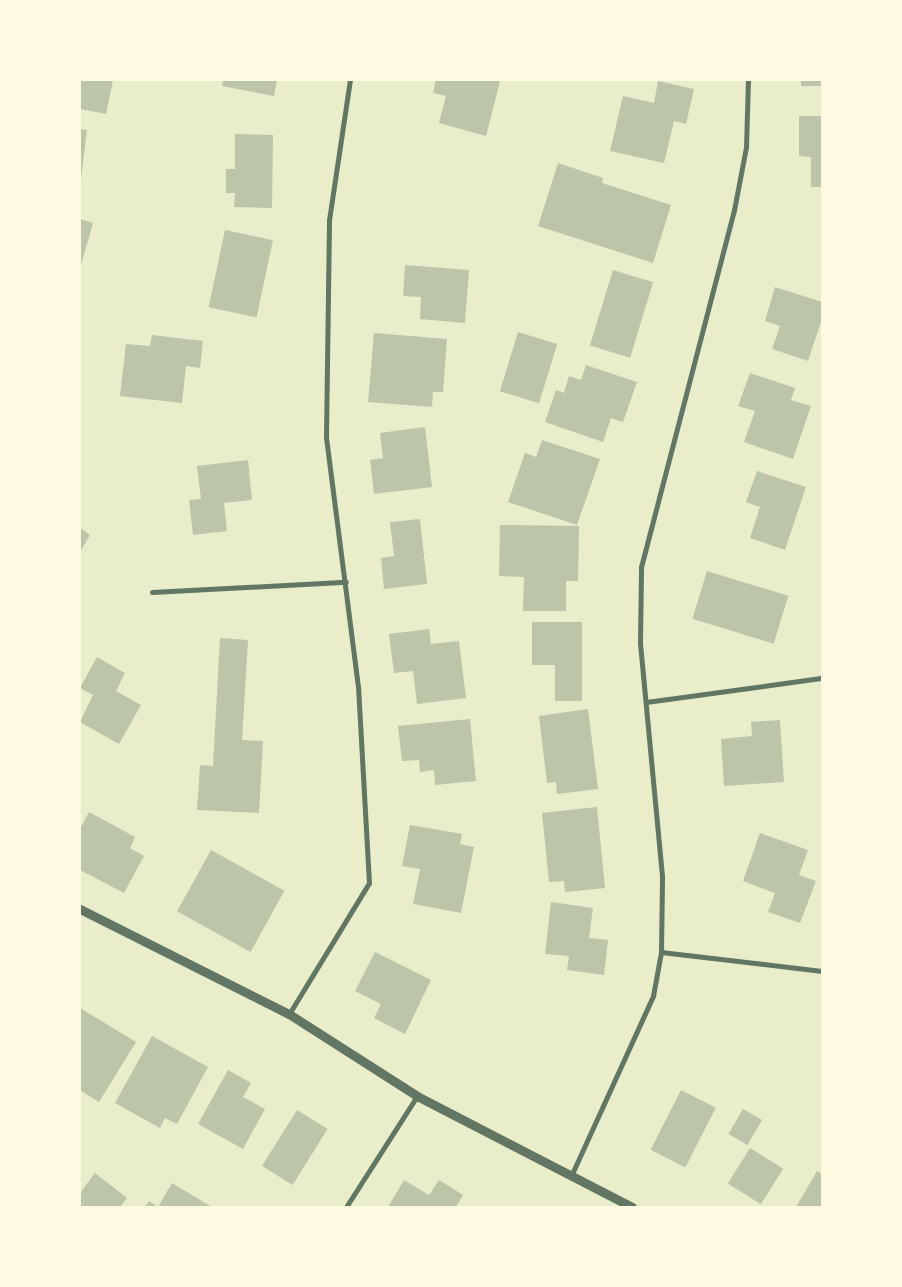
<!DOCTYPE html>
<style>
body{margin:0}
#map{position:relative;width:902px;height:1287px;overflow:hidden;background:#e9edc9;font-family:"Titillium Web",sans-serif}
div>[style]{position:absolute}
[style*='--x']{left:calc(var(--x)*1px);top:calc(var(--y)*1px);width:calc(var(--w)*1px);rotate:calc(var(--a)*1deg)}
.building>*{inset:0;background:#bcc5a7;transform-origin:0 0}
.minor>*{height:5px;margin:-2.5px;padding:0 2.5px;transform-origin:2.5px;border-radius:2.5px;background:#617663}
.tertiary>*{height:9px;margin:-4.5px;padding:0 4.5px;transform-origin:4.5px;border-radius:4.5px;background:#617663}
span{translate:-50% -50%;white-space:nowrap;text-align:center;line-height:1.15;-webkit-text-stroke:4.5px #fefae0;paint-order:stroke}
.frame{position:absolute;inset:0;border:81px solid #fefae0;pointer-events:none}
</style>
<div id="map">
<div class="building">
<div style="clip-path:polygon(80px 80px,113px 80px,106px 114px,80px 109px)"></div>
<div style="clip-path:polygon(223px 80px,277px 80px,274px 96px,222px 86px)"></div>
<div style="clip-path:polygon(436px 80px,500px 81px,486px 136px,439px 123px,446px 96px,433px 93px)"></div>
<div style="left:801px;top:80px;width:21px;height:6px"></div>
<div style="clip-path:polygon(658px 81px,694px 89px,686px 124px,674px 121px,664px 163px,610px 151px,623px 96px,654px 103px)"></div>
<div style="clip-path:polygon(799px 116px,822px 116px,822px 187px,811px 187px,811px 157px,799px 156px)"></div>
<div style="clip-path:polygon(80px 129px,87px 130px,81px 179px,80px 179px)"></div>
<div style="clip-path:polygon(235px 134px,273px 135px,272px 208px,234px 207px,235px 193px,226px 193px,226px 169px,235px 169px)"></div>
<div style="clip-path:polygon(558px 163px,603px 178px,602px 183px,671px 205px,653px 263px,538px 226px)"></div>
<div style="clip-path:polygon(80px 219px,93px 223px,81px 265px,80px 265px)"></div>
<div style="left:225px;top:230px;width:49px;height:79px;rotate:12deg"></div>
<div style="clip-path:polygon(405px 265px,469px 270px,465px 323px,420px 319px,421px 297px,403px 296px)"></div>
<div style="left:613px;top:270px;width:42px;height:79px;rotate:17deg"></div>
<div style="clip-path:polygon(775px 287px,822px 302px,822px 319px,808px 361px,772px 349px,780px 326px,765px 321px)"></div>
<div style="left:518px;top:332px;width:41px;height:62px;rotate:17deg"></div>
<div style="clip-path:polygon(374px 333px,447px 339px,443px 392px,433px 392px,432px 407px,368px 402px)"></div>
<div style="clip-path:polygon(152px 335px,203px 341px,200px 368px,186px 366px,182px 403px,120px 396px,126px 344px,150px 346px)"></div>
<div style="clip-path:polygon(586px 365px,637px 382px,623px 422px,611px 418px,603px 442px,545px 422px,556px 390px,564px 393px,569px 376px,581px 380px)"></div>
<div style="clip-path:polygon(750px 373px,795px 388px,791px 400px,811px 406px,793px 459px,744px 442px,755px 411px,738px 406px)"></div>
<div style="clip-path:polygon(425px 427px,432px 487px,374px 494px,370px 460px,383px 458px,380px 433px)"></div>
<div style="clip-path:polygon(542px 440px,600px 459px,577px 525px,508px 502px,525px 453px,536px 457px)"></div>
<div style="clip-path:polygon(248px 460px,252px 500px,224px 503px,227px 531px,193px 535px,189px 500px,201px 499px,197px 466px)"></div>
<div style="clip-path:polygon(757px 471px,806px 487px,785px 550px,750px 538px,760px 507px,746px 502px)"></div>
<div style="clip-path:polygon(420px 519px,427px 584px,384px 589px,381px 558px,394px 556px,390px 522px)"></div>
<div style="clip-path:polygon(500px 525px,579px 526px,578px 581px,566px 581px,566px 611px,523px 611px,524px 577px,499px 576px)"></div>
<div style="clip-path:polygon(80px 528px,90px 535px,80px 552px)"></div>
<div style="left:707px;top:571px;width:85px;height:50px;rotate:17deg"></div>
<div style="clip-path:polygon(532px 622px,582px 622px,582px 701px,555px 701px,555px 665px,532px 665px)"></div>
<div style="clip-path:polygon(429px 629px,431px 644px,459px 641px,466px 698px,417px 704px,413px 671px,394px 673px,389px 634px)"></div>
<div style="clip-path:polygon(220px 638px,248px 640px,242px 740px,263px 741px,259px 813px,197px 810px,200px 765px,213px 766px)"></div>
<div style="clip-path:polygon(97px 657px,125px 673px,116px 691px,141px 705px,119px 744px,80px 722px,93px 695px,80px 688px)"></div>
<div style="clip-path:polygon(588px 709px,598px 789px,557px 794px,556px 782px,547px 783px,539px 716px)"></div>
<div style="clip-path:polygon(470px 719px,476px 781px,435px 785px,434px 770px,420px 772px,419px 760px,402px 761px,398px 726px)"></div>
<div style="clip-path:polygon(780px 720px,784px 782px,724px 786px,721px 739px,752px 736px,751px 722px)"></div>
<div style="clip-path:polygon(597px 807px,605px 888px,565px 892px,564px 881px,549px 882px,542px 813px)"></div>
<div style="clip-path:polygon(89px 812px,135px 837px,130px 848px,144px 856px,124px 893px,80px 870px,80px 829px)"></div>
<div style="clip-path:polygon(410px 825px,462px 834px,460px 844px,474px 847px,461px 913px,413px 904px,420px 869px,402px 866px)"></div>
<div style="clip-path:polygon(760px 833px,808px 850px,799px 875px,816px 881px,800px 923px,768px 912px,775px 893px,743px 881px)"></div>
<div style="left:211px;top:850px;width:84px;height:70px;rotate:29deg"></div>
<div style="clip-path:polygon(551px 902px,593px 908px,589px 938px,608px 940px,604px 975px,567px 970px,569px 956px,545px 954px)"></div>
<div style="clip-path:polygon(375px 952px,431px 980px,405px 1034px,374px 1018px,381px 1004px,355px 991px)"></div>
<div style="clip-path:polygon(80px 1008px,136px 1042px,99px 1102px,80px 1090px)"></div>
<div style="clip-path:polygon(152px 1036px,208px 1067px,177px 1124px,165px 1118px,160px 1128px,115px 1103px)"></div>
<div style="clip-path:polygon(228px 1070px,251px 1083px,243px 1097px,265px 1109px,243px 1149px,198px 1124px)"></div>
<div style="left:681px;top:1090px;width:39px;height:67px;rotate:27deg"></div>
<div style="left:743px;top:1109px;width:22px;height:29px;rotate:30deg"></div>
<div style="left:297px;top:1110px;width:36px;height:66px;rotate:32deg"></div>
<div style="left:750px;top:1148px;width:39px;height:42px;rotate:32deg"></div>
<div style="clip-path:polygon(817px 1171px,822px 1174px,822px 1207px,796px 1207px)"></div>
<div style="clip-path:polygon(95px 1173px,127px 1198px,120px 1207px,80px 1207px,80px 1193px)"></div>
<div style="clip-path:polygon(404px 1180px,429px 1195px,439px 1180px,463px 1195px,456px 1207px,388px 1207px)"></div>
<div style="clip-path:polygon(172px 1183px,212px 1207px,145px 1207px,149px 1201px,158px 1207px)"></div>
</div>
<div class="minor">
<div style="--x:152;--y:592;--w:194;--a:-3"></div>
<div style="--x:646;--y:702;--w:178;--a:-7.8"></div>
<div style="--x:661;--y:952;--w:162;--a:6.7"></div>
<div style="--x:289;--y:1014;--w:153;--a:-58.6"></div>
<div style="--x:369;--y:883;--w:196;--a:-93.2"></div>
<div style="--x:358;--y:687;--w:252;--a:-97.3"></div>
<div style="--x:326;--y:437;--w:217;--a:-89.2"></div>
<div style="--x:329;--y:220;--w:142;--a:-81.5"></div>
<div style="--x:571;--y:1176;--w:198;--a:-65.5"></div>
<div style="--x:653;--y:996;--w:45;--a:-79.7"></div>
<div style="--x:661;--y:952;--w:76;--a:-89.2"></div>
<div style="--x:662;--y:876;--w:235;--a:-95.4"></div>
<div style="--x:640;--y:642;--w:75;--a:-89.2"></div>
<div style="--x:641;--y:567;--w:369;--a:-75.4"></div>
<div style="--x:734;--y:210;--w:64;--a:-79.2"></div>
<div style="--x:746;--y:147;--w:67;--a:-88.3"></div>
<div style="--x:346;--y:1207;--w:132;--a:-57.4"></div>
</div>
<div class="tertiary">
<div style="--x:80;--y:909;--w:234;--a:26.7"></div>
<div style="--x:289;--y:1014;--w:152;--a:32.6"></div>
<div style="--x:417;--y:1096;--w:242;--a:27.3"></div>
</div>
<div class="frame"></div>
</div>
